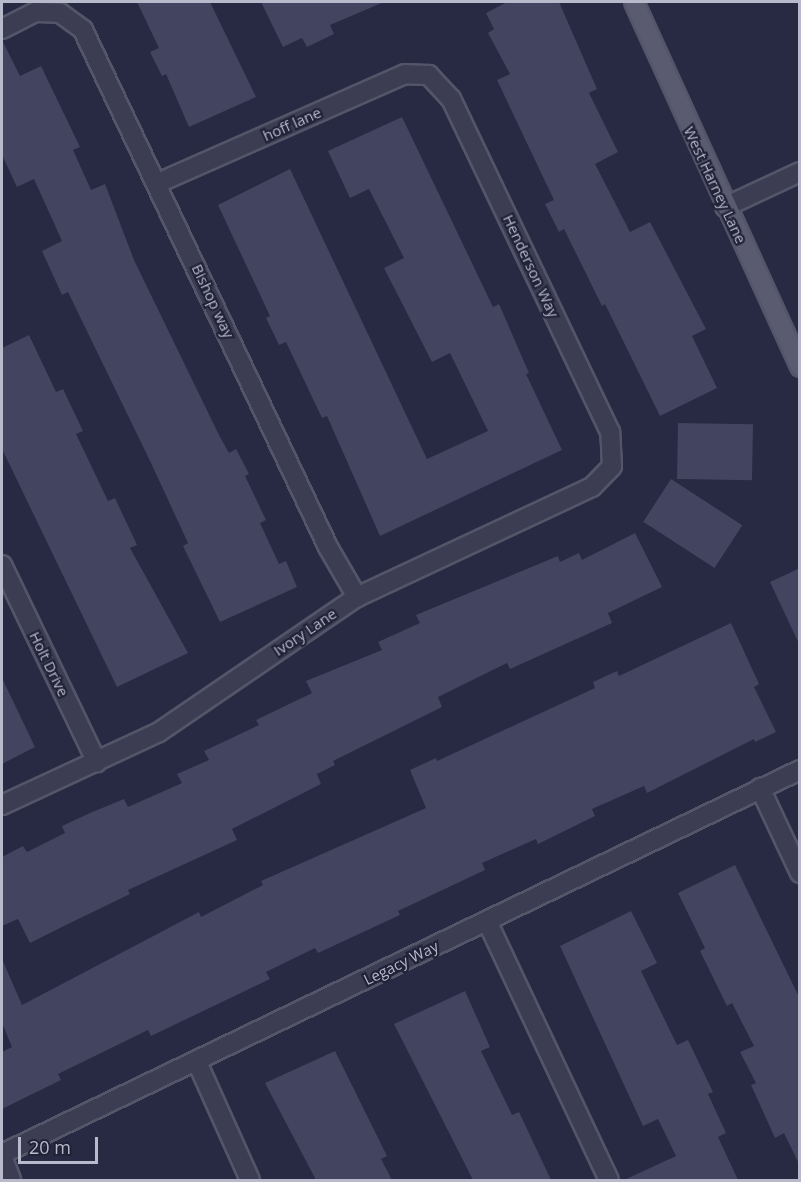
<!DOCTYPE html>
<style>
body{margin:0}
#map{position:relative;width:801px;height:1182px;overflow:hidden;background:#282942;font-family:"Open Sans",sans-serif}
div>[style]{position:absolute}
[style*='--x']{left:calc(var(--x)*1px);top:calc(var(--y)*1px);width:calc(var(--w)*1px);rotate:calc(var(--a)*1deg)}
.building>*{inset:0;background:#424460;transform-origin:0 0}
.roads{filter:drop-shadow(2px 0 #545569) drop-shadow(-2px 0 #545569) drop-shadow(0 2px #545569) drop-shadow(0 -2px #545569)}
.minor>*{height:18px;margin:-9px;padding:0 9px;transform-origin:9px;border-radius:9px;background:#3c3d52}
.major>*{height:18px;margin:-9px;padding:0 9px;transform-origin:9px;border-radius:9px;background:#5a5b71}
span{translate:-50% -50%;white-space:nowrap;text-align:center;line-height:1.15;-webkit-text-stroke:4.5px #212237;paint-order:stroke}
.street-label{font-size:15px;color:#b9b9cc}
.frame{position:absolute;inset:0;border:3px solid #b9b9cc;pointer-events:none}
.scale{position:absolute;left:18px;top:1137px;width:80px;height:27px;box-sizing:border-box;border:3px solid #b9b9cc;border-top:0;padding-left:8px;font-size:18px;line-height:21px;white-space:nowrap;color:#b9b9cc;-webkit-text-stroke:4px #212237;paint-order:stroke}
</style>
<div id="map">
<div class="building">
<div style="clip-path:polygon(137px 2px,210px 2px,256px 97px,189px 127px,166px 74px,162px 76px,150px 52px,159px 48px)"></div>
<div style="clip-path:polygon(261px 2px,384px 2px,330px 25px,334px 34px,307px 47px,302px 38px,283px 47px)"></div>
<div style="clip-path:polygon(507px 2px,559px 2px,597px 89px,589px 93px,618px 152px,595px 164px,630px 232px,650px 222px,706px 329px,692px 336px,717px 388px,660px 416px,605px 304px,602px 306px,564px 229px,559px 232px,545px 204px,554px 200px,497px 80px,510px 74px,488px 33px,494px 29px,486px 13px)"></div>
<div style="clip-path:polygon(2px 40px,20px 76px,41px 66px,80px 147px,73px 150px,91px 190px,105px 184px,134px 260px,219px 435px,229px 453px,236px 449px,249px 474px,245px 476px,266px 520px,260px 523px,279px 564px,286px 561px,297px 587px,220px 622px,183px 546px,188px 543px,151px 463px,68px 292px,62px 295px,42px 251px,62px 241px,34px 179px,17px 187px,2px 155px)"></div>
<div style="clip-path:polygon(402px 117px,493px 307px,499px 304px,529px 373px,526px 374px,562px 450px,380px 536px,327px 416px,322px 418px,286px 342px,279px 345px,266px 318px,270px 316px,218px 205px,290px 169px,427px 459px,488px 431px,450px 353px,432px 362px,384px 268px,404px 258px,369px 189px,350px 198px,328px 151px)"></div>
<div style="clip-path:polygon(29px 335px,56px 392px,63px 389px,83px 431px,76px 434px,108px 501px,115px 498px,137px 545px,130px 548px,188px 653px,117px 687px,2px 449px,2px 348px)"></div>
<div style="left:678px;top:423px;width:75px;height:56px;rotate:1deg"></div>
<div style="left:671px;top:479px;width:85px;height:51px;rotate:33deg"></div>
<div style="clip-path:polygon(635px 533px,662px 587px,608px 613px,612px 623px,510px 669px,507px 663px,438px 697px,442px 707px,333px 761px,335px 765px,317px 774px,321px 784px,232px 829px,237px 840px,128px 890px,130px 894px,66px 925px,30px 943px,18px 919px,2px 926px,2px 857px,23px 846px,27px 852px,65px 833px,62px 826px,90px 813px,124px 799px,128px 807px,182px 783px,177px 774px,209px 760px,204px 751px,259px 725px,256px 720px,312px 693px,306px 681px,382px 650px,378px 642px,420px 623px,416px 615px,558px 556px,560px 562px,579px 553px,582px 560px)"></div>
<div style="clip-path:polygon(800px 568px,800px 646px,770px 582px)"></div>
<div style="clip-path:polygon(731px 623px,759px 684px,754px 687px,776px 732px,755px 742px,754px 739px,647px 793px,644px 786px,592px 809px,595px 816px,538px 844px,536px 839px,482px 863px,485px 870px,398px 911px,400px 915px,318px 953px,315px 948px,266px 972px,270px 979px,151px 1036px,148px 1030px,58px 1074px,61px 1080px,2px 1109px,2px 1052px,12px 1047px,2px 1023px,2px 959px,22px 1005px,199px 912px,201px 917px,263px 885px,261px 881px,426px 808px,410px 770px,436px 758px,437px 761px,595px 688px,593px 682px,617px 671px,619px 676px)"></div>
<div style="clip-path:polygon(2px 678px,35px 747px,2px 764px)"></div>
<div style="clip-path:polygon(735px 865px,800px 999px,800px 1166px,784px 1133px,775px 1138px,751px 1085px,756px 1083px,740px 1052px,754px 1046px,732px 1003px,727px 1006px,700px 951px,705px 948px,678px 893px)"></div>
<div style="clip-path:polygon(631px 911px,657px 963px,641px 971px,677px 1045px,688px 1040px,713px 1092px,708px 1094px,726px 1133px,718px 1137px,738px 1180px,624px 1180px,676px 1156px,658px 1119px,643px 1126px,560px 946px)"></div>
<div style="clip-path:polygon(465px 991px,490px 1047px,481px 1051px,512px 1115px,519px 1112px,551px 1180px,473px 1180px,394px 1024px)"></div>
<div style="clip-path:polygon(335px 1051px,387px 1156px,381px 1159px,392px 1180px,316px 1180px,265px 1083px)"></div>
</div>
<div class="roads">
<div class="minor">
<div style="--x:2;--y:29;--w:38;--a:-27"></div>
<div style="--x:36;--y:12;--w:24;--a:2"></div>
<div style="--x:60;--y:13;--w:29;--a:36"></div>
<div style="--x:83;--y:30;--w:572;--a:64.64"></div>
<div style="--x:328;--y:547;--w:58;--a:59.9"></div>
<div style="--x:725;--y:207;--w:83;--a:-25"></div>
<div style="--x:2;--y:565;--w:219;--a:64.3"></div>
<div style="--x:760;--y:788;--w:94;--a:64.8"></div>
<div style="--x:2;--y:805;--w:173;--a:-24.9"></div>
<div style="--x:159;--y:732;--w:240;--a:-34.3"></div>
<div style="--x:357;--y:597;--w:259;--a:-25.1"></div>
<div style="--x:592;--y:487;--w:29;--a:-46"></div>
<div style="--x:612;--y:466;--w:34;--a:-93"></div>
<div style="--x:610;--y:432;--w:369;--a:-115.5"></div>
<div style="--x:451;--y:99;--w:33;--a:-133"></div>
<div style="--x:429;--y:75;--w:24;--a:-178"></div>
<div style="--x:405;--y:74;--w:270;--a:156.2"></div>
<div style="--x:487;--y:921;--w:286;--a:64.8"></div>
<div style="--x:197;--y:1062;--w:129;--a:65.8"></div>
<div style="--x:2;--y:1154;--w:886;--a:-25.7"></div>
<div style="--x:2;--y:1156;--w:26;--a:69"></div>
</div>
<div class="major">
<div style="--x:634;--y:2;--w:401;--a:65.5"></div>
</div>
</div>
<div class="street-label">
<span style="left:292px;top:124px;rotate:-24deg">hoff lane</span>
<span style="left:715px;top:185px;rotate:65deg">West Harney Lane</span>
<span style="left:531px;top:266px;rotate:65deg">Henderson Way</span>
<span style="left:213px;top:301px;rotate:65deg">Bishop way</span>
<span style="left:305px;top:632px;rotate:-34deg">Ivory Lane</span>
<span style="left:49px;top:664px;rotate:64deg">Holt Drive</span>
<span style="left:401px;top:963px;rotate:-26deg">Legacy Way</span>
</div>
<div class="frame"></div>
<div class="scale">20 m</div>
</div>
